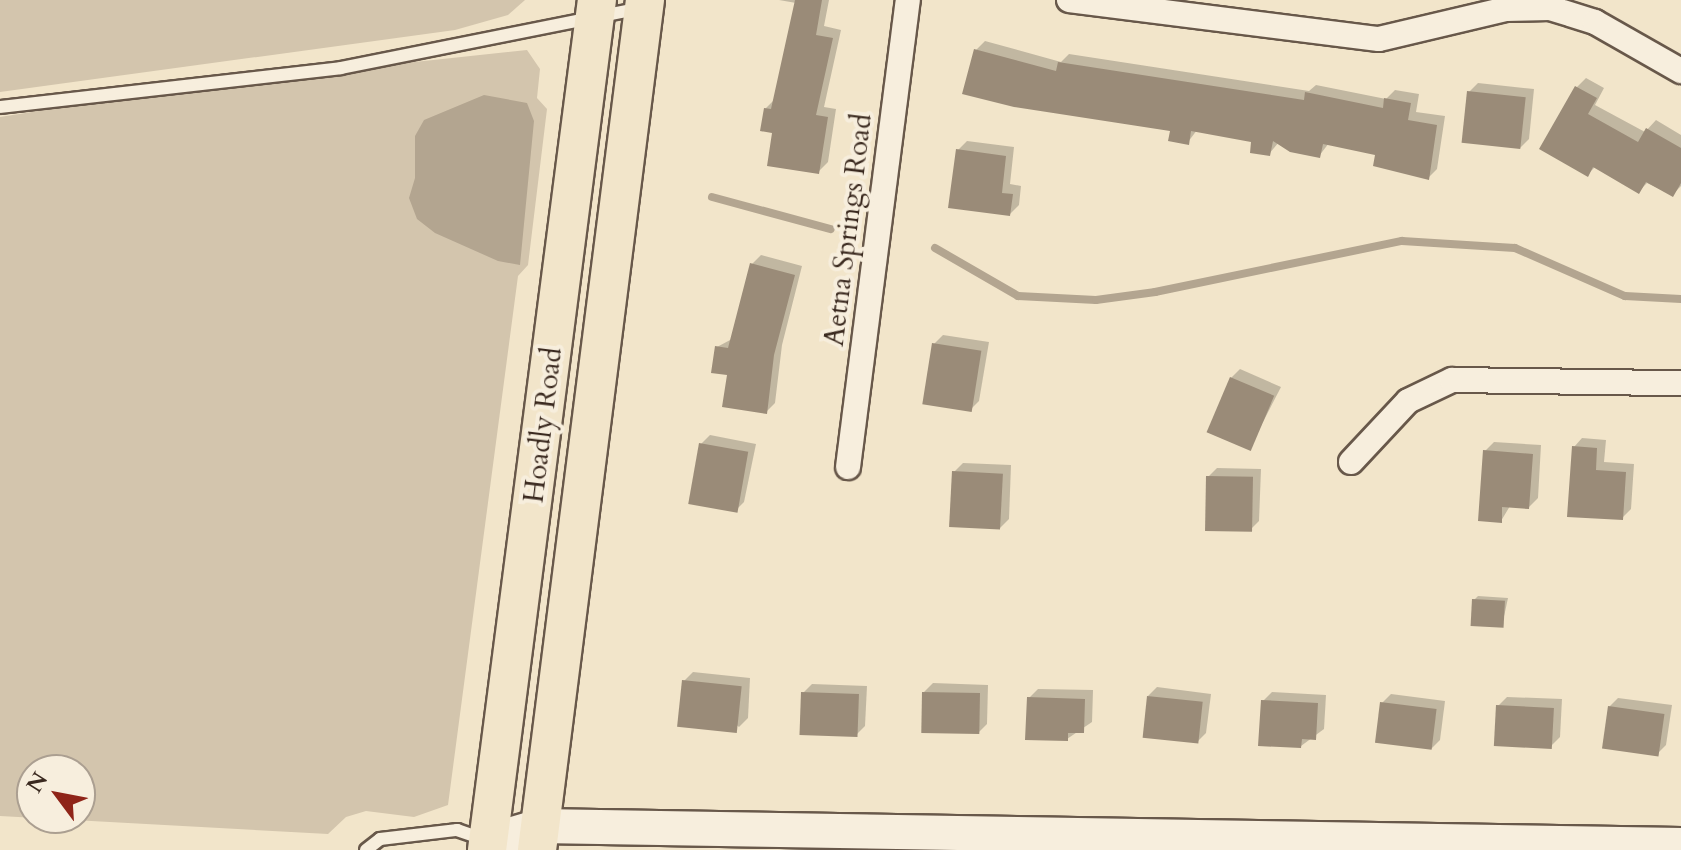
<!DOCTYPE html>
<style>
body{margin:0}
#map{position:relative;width:1681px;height:850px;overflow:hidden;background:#f2e5ca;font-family:Cardo,serif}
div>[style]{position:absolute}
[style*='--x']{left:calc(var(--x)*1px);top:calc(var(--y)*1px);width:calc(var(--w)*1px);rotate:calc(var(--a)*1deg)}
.green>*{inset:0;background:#d3c5ad}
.water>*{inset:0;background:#b3a590}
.shadow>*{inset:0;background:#0003}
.stream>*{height:8px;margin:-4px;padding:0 4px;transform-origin:4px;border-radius:4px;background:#b3a590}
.building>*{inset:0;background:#9a8b78;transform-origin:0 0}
.roads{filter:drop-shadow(2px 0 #68584a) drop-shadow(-2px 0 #68584a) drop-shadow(0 2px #68584a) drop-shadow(0 -2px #68584a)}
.lane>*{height:12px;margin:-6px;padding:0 6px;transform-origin:6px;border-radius:6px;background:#f7eedd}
.street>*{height:24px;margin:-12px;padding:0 12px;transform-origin:12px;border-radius:12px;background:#f7eedd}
.secondary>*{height:34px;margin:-17px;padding:0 17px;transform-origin:17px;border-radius:17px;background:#f7eedd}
.primary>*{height:38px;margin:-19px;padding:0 19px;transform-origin:19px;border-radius:19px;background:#f2e5ca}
span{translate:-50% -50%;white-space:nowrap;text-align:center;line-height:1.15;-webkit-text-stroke:8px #f7eedd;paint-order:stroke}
.street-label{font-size:28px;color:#3a291f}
.north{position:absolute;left:16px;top:754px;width:80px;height:80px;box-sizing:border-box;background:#f7eedd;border:2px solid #ab9f91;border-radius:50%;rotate:302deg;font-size:22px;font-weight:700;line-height:32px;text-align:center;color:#3a291f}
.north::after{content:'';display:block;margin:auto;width:28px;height:36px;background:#8f2418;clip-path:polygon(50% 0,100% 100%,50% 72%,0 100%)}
</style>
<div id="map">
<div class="green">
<div style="clip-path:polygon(0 0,525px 0,508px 15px,455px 30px,0 92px)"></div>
<div style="clip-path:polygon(evenodd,527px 50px,540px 69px,537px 98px,547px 109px,528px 265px,518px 276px,448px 805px,414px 817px,366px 811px,346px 817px,328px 834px,0 816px,0 117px,210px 84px,527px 50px,32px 770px,80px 770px,80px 818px,32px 818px,32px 770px)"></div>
</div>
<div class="water">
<div style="clip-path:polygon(484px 95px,527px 103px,534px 121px,520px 265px,498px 261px,435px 233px,417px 219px,409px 198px,415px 178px,415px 136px,424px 120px)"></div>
</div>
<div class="shadow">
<div style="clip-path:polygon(779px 0,829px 0,824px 26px,841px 30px,824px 107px,836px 109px,828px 162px,819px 171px,775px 131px,765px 109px,775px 99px,796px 3px)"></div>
<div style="clip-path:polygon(985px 41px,1061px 62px,1069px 54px,1309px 91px,1316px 85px,1386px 99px,1395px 90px,1419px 94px,1416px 112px,1445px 116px,1437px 169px,1428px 178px,1377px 154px,1329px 143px,1319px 156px,1279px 142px,1269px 154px,1254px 141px,1197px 130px,1188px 142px,1172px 130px,976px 50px)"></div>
<div style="clip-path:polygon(1586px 78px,1604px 88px,1595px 105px,1645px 132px,1656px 120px,1681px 135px,1681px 186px,1672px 195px,1647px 183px,1638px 192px,1596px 166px,1588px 174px,1577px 87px)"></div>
<div style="clip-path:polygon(1478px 83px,1534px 89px,1529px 139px,1520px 148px,1469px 92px)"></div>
<div style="clip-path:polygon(967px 141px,1014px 147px,1010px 184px,1021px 186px,1019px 205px,1010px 214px,958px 150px)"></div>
<div style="clip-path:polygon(761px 255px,802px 266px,782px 345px,775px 403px,766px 412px,729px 374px,717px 347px,732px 339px,752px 264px)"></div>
<div style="clip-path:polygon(943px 335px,989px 342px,979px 401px,970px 410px,934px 344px)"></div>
<div style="clip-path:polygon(1240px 369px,1281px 387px,1249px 449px,1231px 378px)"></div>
<div style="clip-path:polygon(710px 435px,756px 444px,744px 502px,735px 511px,701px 444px)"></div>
<div style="clip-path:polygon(1582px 438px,1606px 440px,1604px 462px,1634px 464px,1631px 509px,1622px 518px,1574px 447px)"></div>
<div style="clip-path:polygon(1494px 442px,1541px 445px,1538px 498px,1529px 507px,1510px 506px,1501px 521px,1485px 451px)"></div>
<div style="clip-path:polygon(963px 463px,1011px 465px,1009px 519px,1000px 528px,954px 472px)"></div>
<div style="clip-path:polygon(1217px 468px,1261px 469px,1259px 521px,1250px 530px,1208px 477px)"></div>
<div style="clip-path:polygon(1478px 596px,1508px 598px,1502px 626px,1474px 600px)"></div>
<div style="clip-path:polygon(693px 672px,750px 678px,748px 718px,739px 727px,684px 681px)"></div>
<div style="clip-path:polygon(933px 683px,988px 685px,987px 724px,978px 733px,924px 692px)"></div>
<div style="clip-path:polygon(812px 684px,867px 686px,865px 726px,856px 735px,803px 693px)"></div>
<div style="clip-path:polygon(1157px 687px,1211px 694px,1206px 733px,1197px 742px,1148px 696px)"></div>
<div style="clip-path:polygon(1038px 689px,1093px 690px,1092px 722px,1067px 739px,1029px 698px)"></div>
<div style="clip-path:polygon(1272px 692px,1326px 695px,1324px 729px,1301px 746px,1263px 701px)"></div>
<div style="clip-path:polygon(1391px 694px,1445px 701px,1440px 740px,1431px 749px,1382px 703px)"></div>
<div style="clip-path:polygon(1507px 697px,1562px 699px,1560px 737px,1551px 746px,1498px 706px)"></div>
<div style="clip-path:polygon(1618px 698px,1672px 705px,1666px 745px,1657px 754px,1609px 707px)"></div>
</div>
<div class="stream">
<div style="--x:712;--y:197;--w:123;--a:15.1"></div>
<div style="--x:935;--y:248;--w:96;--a:30"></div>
<div style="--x:1018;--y:296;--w:78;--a:2.9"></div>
<div style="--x:1096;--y:300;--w:60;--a:-7.7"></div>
<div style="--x:1155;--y:292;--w:252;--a:-11.7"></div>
<div style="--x:1402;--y:241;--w:113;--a:3.5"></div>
<div style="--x:1515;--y:248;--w:120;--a:23.6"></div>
<div style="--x:1625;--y:296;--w:56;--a:3.1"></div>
</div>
<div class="building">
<div style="clip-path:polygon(795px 0,822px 0,816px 35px,833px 38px,816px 115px,828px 117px,819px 174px,767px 166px,772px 133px,760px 131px,764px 108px,771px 109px)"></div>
<div style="clip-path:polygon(974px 49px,1056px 71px,1058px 62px,1304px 100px,1305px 92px,1383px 108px,1384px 98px,1411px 103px,1408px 120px,1437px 125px,1429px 180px,1373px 166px,1375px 155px,1323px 144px,1320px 158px,1290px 152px,1273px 141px,1270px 156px,1250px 153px,1251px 142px,1191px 131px,1189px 145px,1168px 141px,1170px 131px,1014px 107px,962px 94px)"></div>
<div style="clip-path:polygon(1575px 86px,1597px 98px,1588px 114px,1638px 142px,1646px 128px,1681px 148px,1681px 183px,1673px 197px,1646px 182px,1639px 194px,1593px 167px,1588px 177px,1539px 149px)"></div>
<div style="left:1467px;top:91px;width:59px;height:52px;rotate:6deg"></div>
<div style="clip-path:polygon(956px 149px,1006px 156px,1002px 193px,1013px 194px,1010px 216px,948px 208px)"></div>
<div style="clip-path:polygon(750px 263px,795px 275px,774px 355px,767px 414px,722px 407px,727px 375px,711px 373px,715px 346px,728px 348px)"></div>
<div style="left:932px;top:343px;width:50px;height:62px;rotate:9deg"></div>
<div style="left:1230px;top:377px;width:48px;height:60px;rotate:23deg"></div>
<div style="left:699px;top:443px;width:50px;height:62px;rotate:10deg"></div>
<div style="clip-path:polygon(1572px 446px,1597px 448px,1596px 470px,1626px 472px,1623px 520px,1567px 517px)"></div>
<div style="clip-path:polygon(1483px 450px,1533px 454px,1529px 509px,1502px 507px,1502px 523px,1478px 521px)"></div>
<div style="left:952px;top:471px;width:51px;height:56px;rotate:3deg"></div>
<div style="left:1206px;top:476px;width:47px;height:55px;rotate:1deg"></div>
<div style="left:1472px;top:599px;width:33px;height:27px;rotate:3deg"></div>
<div style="left:682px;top:680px;width:60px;height:47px;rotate:6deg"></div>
<div style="left:801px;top:692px;width:58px;height:43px;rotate:2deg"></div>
<div style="left:922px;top:692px;width:58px;height:41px;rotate:1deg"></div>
<div style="left:1147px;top:696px;width:56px;height:42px;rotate:6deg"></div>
<div style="clip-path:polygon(1027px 697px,1085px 699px,1084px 733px,1068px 733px,1068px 741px,1025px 740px)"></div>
<div style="clip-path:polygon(1261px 700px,1318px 703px,1316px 740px,1302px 739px,1301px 748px,1258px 746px)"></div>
<div style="left:1380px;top:702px;width:57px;height:41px;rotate:7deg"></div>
<div style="left:1496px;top:705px;width:58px;height:41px;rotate:3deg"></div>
<div style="left:1608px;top:706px;width:57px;height:43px;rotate:8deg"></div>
</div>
<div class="roads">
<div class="lane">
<div style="--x:0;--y:107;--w:343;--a:-6.5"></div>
<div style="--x:341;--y:68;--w:306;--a:-11.3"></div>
<div style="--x:366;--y:850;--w:18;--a:-38"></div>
<div style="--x:380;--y:839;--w:78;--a:-6.7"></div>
<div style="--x:457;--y:830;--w:31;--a:19"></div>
</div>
<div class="street">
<div style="--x:1069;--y:0;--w:312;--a:7.2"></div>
<div style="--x:1379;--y:39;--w:130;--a:-13.3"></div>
<div style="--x:1506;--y:9;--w:44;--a:-1.3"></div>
<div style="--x:1550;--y:8;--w:47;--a:17.3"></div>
<div style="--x:1595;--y:22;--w:99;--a:29.7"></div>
<div style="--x:1351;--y:462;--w:83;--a:-46.9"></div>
<div style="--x:1408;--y:401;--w:49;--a:-25.5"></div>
<div style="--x:1452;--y:380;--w:229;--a:0.8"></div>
<div style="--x:848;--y:467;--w:471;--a:-82.7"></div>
</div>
<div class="secondary">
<div style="--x:489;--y:841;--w:53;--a:-16.4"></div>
<div style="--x:540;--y:826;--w:1141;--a:0.95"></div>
</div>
<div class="primary">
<div style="--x:487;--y:850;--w:857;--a:-82.63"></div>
<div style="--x:537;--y:850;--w:857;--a:-82.76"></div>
</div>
</div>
<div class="street-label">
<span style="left:848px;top:230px;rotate:-83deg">Aetna Springs Road</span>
<span style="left:543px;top:425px;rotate:-83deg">Hoadly Road</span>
</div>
<div class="north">N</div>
</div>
